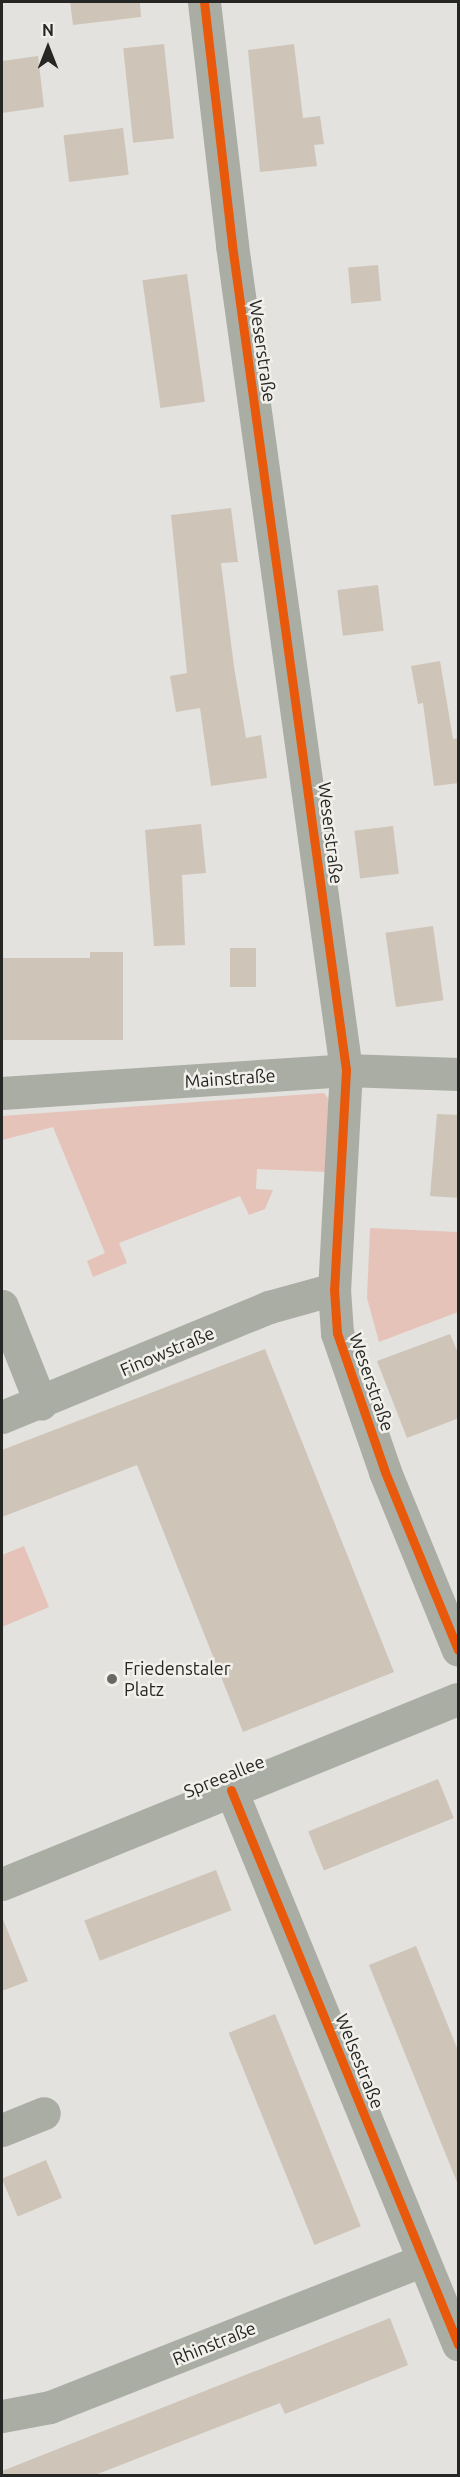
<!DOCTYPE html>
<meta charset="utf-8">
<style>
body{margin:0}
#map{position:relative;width:460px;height:2477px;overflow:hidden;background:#e3e2de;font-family:Ubuntu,sans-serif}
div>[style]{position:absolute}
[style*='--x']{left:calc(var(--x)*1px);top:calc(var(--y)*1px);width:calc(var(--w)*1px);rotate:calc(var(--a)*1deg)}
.green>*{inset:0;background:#e5c3b9}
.building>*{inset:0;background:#cfc4b8;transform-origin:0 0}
.minor>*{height:33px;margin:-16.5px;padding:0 16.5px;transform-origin:16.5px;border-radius:16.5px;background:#aaada4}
.cycleway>*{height:9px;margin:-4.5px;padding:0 4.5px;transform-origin:4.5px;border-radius:4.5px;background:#e8590c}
.dots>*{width:16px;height:16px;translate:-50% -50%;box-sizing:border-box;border:3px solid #f2f0eb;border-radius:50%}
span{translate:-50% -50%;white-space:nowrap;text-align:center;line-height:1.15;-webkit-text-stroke:5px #f2f0eb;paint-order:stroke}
.street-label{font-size:18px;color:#262624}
.poi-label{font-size:18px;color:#262624}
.left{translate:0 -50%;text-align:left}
.frame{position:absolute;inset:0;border:3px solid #262624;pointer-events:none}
.north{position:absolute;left:18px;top:18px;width:60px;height:60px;-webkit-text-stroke:4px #f2f0eb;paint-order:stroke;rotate:0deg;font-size:16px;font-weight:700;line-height:24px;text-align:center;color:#262624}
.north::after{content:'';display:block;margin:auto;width:21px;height:27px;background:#262624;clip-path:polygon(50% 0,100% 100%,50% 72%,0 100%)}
</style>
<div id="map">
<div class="green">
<div style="clip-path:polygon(324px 1093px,333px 1105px,328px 1172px,257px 1169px,256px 1189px,273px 1190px,265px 1209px,249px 1215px,240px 1196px,119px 1243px,127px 1263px,93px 1277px,87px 1261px,105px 1253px,53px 1127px,2px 1140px,2px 1116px)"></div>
<div style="clip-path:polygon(370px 1228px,458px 1232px,458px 1312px,379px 1342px,367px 1298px)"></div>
<div style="clip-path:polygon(24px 1546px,49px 1607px,2px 1627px,2px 1555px)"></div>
</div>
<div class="building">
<div style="clip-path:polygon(70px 2px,140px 2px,141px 17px,73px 25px)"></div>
<div style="left:164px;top:44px;width:95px;height:41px;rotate:84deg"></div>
<div style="clip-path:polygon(294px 44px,303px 118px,320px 116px,324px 144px,314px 145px,317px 166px,260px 172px,248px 50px)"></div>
<div style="clip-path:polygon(38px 56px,44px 107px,2px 113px,2px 61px)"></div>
<div style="left:123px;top:128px;width:47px;height:60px;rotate:83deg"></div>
<div style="left:378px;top:265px;width:36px;height:30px;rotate:85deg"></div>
<div style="left:187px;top:274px;width:129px;height:45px;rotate:82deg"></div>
<div style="clip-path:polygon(231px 508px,238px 562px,221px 563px,234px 667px,246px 738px,261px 735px,267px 778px,211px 786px,200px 708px,176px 712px,170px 676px,187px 673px,171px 515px)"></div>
<div style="left:378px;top:585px;width:46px;height:41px;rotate:83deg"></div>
<div style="clip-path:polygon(440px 661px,453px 739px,459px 738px,459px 783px,434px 786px,423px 703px,418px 704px,411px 666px)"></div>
<div style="clip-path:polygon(201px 824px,206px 873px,182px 875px,185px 945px,154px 946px,145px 830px)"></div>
<div style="left:393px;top:826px;width:48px;height:39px;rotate:83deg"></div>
<div style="left:433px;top:926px;width:75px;height:48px;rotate:82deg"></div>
<div style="left:230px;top:948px;width:26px;height:39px"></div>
<div style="clip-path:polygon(90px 952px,123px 952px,123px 1040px,2px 1040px,2px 958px,90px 958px)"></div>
<div style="clip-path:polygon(437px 1114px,459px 1115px,459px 1198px,430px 1196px)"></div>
<div style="clip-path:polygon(450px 1334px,459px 1355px,459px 1418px,407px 1438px,377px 1361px)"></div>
<div style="clip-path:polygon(265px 1349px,394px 1672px,243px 1732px,137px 1465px,2px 1517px,2px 1450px)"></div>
<div style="left:438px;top:1779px;width:42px;height:140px;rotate:68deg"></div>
<div style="left:216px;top:1870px;width:43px;height:141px;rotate:69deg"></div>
<div style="clip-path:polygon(2px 1917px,28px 1981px,2px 1991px)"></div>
<div style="clip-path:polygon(416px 1946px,459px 2053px,459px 2187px,369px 1965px)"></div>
<div style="left:275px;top:2014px;width:229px;height:50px;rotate:68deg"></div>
<div style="left:46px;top:2160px;width:41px;height:48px;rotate:67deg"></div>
<div style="clip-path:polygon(390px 2318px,408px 2365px,285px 2414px,280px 2403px,95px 2475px,2px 2475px,2px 2471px)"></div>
</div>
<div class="minor">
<div style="--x:204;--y:2;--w:245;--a:83.4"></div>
<div style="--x:232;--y:245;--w:833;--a:82.13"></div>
<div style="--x:346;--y:1070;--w:219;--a:93.1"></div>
<div style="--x:334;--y:1289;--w:44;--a:86.1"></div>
<div style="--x:337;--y:1333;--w:147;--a:70.9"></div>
<div style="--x:385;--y:1472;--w:192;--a:67.7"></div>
<div style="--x:2;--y:1093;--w:345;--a:-3.8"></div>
<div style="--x:346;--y:1070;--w:112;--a:2"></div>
<div style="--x:2;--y:1306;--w:105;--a:68.3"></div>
<div style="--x:2;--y:1417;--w:289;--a:-22.4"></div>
<div style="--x:269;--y:1307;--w:67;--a:-15.5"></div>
<div style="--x:231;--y:1790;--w:599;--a:67.72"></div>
<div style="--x:2;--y:1884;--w:492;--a:-22.1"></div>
<div style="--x:2;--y:2130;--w:45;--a:-22"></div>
<div style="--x:2;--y:2416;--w:49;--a:-10.6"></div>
<div style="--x:50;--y:2407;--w:401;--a:-21.5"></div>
</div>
<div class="cycleway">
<div style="--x:204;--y:2;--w:245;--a:83.4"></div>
<div style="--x:232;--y:245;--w:833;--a:82.13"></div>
<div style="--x:346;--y:1070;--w:219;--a:93.1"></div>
<div style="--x:334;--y:1289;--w:44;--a:86.1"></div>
<div style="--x:337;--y:1333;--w:147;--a:70.9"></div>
<div style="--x:385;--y:1472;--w:192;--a:67.7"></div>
<div style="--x:231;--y:1790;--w:599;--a:67.72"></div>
</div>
<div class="dots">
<div style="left:112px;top:1679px;background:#686865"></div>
</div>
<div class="street-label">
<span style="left:263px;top:351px;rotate:82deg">Weserstraße</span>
<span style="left:331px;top:833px;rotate:83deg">Weserstraße</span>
<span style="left:230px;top:1078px;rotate:-4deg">Mainstraße</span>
<span style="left:167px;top:1351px;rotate:-23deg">Finowstraße</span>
<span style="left:372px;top:1382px;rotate:71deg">Weserstraße</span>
<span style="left:224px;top:1776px;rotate:-22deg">Spreeallee</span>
<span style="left:360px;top:2061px;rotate:68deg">Welsestraße</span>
<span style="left:214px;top:2343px;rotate:-22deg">Rhinstraße</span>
</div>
<div class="poi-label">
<span class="left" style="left:124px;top:1679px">Friedenstaler<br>Platz</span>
</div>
<div class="frame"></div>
<div class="north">N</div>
</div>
